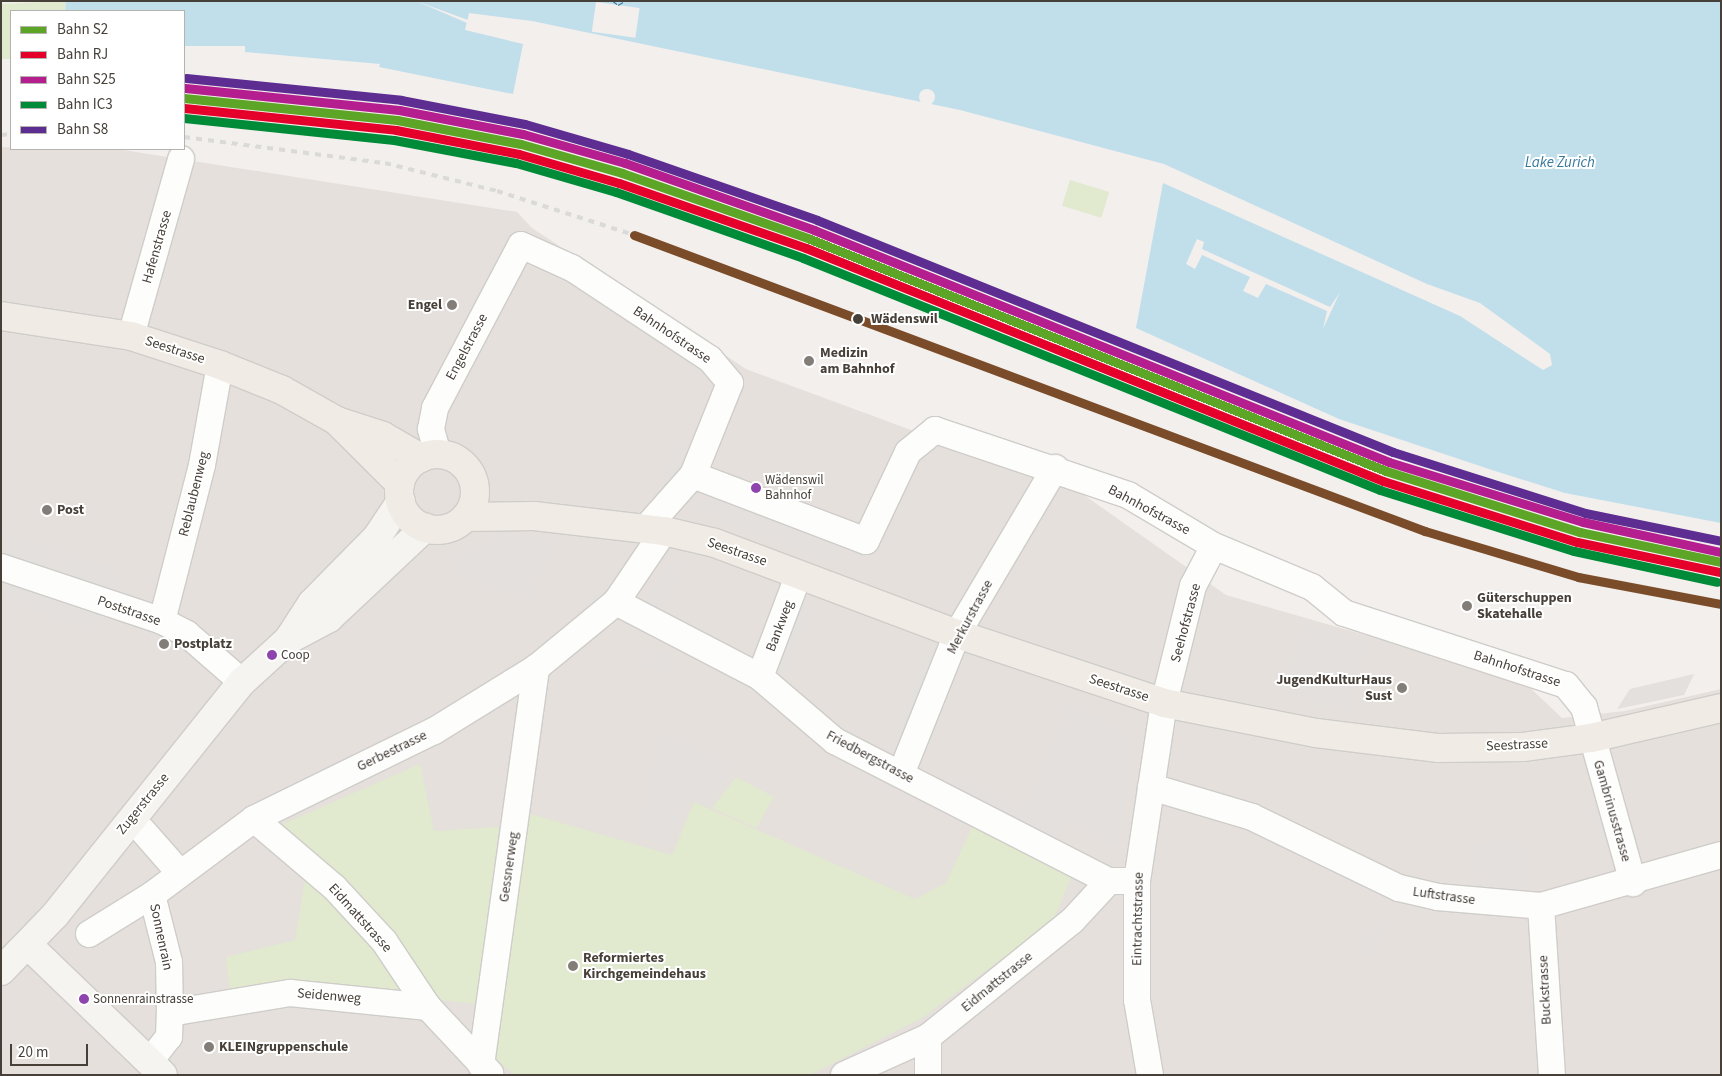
<!DOCTYPE html>
<meta charset="utf-8">
<style>
body{margin:0}
#map{position:relative;width:1722px;height:1076px;overflow:hidden;background:#f2efec;font-family:"Source Sans 3",sans-serif}
div>[style]{position:absolute}
[style*='--x']{left:calc(var(--x)*1px);top:calc(var(--y)*1px);width:calc(var(--w)*1px);rotate:calc(var(--a)*1deg)}
.residential>*{inset:0;background:#e5e0db}
.green>*{inset:0;background:#e1e9cf;transform-origin:0 0}
.parking>*{inset:0;background:#e3e0dd;transform-origin:0 0}
.water>*{inset:0;background:#c1deeb}
.pier>*{inset:0;background:#f2efec;transform-origin:0 0}
.round{border-radius:50%}
.ferry>*{height:1px;margin-top:-0.5px;transform-origin:0;background:repeating-linear-gradient(90deg,#37789b 0 6px,transparent 0 11px)}
.roads{filter:drop-shadow(1px 0 #cfcdca) drop-shadow(-1px 0 #cfcdca) drop-shadow(0 1px #cfcdca) drop-shadow(0 -1px #cfcdca)}
.street>*{height:26px;margin:-13px;padding:0 13px;transform-origin:13px;border-radius:13px;background:#fdfdfc}
.secondary>*{height:28px;margin:-14px;padding:0 14px;transform-origin:14px;border-radius:14px;background:#f6f4f0}
.primary>*{height:28px;margin:-14px;padding:0 14px;transform-origin:14px;border-radius:14px;background:#f0ece5}
.primary>.ring{margin:-14px;padding:0;box-sizing:content-box;background:none;border:28px solid #f0ece5;border-radius:50%}
.rail>*{height:4px;margin-top:-2px;transform-origin:0;background:repeating-linear-gradient(90deg,#dadad9 0 6px,transparent 0 12px)}
.rail-1>*{height:9px;margin:-4.5px;padding:0 4.5px;transform-origin:4.5px;border-radius:4.5px;background:#5da526}
.rail-2>*{height:9px;margin:-4.5px;padding:0 4.5px;transform-origin:4.5px;border-radius:4.5px;background:#e4002b}
.rail-3>*{height:9px;margin:-4.5px;padding:0 4.5px;transform-origin:4.5px;border-radius:4.5px;background:#b41e8e}
.rail-4>*{height:9px;margin:-4.5px;padding:0 4.5px;transform-origin:4.5px;border-radius:4.5px;background:#008b39}
.rail-5>*{height:9px;margin:-4.5px;padding:0 4.5px;transform-origin:4.5px;border-radius:4.5px;background:#5e2d91}
.rail-6>*{height:9px;margin:-4.5px;padding:0 4.5px;transform-origin:4.5px;border-radius:4.5px;background:#7a4c29}
.dots>*{width:14px;height:14px;translate:-50% -50%;box-sizing:border-box;border:2px solid #fff;border-radius:50%}
span{translate:-50% -50%;white-space:nowrap;text-align:center;line-height:1.15;-webkit-text-stroke:4px #fff;paint-order:stroke}
.bus-label{font-size:13px;color:#474039}
.left{translate:0 -50%;text-align:left}
.street-label{font-size:14px;color:#474039}
.poi-label{font-size:14px;color:#474039;font-weight:700}
.right{translate:-100% -50%;text-align:right}
.stop-label{font-size:14px;color:#474039;font-weight:700}
.water-label{font-size:15px;color:#37789b;font-style:italic}
.frame{position:absolute;inset:0;border:2px solid #474039;pointer-events:none}
.legend{position:absolute;left:10px;top:10px;width:175px;height:140px;box-sizing:border-box;background:#fff;border:1px solid #b5b3b0;margin:0;padding:6px 9px;list-style:none;font-size:15px;color:#474039}
.legend li{display:flex;align-items:center;gap:10px;height:25px}
.legend b{width:25px;border:1px solid #b5b3b0}
.scale{position:absolute;left:10px;top:1044px;width:78px;height:22px;box-sizing:border-box;border:2px solid #474039;border-top:0;padding-left:6px;font-size:15px;line-height:18px;white-space:nowrap;color:#474039;-webkit-text-stroke:4px #fff;paint-order:stroke}
</style>
<div id="map">
<div class="residential">
<div style="clip-path:polygon(1px 147px,117px 149px,517px 212px,532px 228px,746px 369px,949px 444px,1054px 474px,1226px 595px,1522px 680px,1562px 718px,1625px 711px,1721px 689px,1721px 1075px,1px 1075px)"></div>
</div>
<div class="green">
<div style="clip-path:polygon(66px 1px,65px 11px,11px 11px,11px 59px,1px 59px,1px 4px)"></div>
<div style="left:1070px;top:180px;width:41px;height:27px;rotate:17deg"></div>
<div style="clip-path:polygon(420px 764px,434px 831px,499px 827px,476px 1004px,299px 984px,231px 997px,226px 957px,295px 940px,305px 879px,276px 827px)"></div>
<div style="clip-path:polygon(736px 777px,774px 797px,756px 828px,712px 808px)"></div>
<div style="clip-path:polygon(694px 802px,915px 899px,946px 883px,978px 814px,1076px 865px,1053px 921px,922px 1018px,810px 1075px,515px 1075px,490px 1056px,524px 812px,672px 855px)"></div>
</div>
<div class="parking">
<div style="left:678px;top:441px;width:10px;height:38px;rotate:24deg"></div>
<div style="clip-path:polygon(710px 495px,838px 543px,845px 552px,830px 563px,705px 515px,698px 507px)"></div>
<div style="clip-path:polygon(493px 529px,554px 540px,532px 603px,458px 574px,452px 559px,479px 546px)"></div>
<div style="clip-path:polygon(1px 532px,56px 549px,50px 568px,1px 554px)"></div>
<div style="clip-path:polygon(64px 551px,112px 567px,120px 591px,89px 632px,4px 598px,1px 603px,1px 576px,52px 593px)"></div>
<div style="clip-path:polygon(671px 561px,686px 570px,659px 613px,646px 604px,647px 597px)"></div>
<div style="clip-path:polygon(598px 590px,606px 596px,567px 626px,584px 607px)"></div>
<div style="clip-path:polygon(812px 609px,784px 682px,777px 679px,783px 661px,774px 662px,791px 612px)"></div>
<div style="left:672px;top:612px;width:85px;height:8px;rotate:30deg"></div>
<div style="left:1302px;top:622px;width:68px;height:77px;rotate:14deg"></div>
<div style="left:646px;top:648px;width:30px;height:19px;rotate:14deg"></div>
<div style="clip-path:polygon(927px 653px,935px 657px,901px 744px,894px 741px)"></div>
<div style="clip-path:polygon(1694px 674px,1684px 695px,1617px 709px,1630px 689px)"></div>
<div style="left:939px;top:701px;width:8px;height:65px;rotate:23deg"></div>
<div style="clip-path:polygon(1067px 705px,1120px 727px,1128px 739px,1131px 755px,1117px 846px,1066px 824px,1054px 840px,945px 792px,960px 774px,1026px 806px)"></div>
<div style="clip-path:polygon(660px 733px,676px 736px,734px 770px,709px 807px,690px 800px,668px 847px,637px 836px)"></div>
<div style="left:1601px;top:812px;width:35px;height:8px;rotate:72deg"></div>
<div style="clip-path:polygon(1522px 838px,1530px 896px,1477px 892px,1471px 844px)"></div>
<div style="clip-path:polygon(1383px 922px,1377px 953px,1355px 957px,1365px 927px)"></div>
</div>
<div class="water">
<div style="clip-path:polygon(66px 1px,1721px 1px,1721px 523px,1565px 493px,1492px 470px,1339px 419px,1136px 328px,1163px 183px,1460px 316px,1543px 370px,1552px 365px,1550px 354px,1480px 303px,1427px 284px,1164px 164px,960px 110px,532px 21px,469px 13px,465px 30px,523px 44px,513px 94px,379px 67px,380px 64px,245px 52px,245px 46px,184px 46px,184px 11px,65px 11px)"></div>
</div>
<div class="pier">
<div style="clip-path:polygon(416px 1px,468px 20px,467px 23px)"></div>
<div style="left:596px;top:2px;width:44px;height:30px;rotate:8deg"></div>
<div class="round" style="left:919px;top:89px;width:16px;height:16px"></div>
<div style="clip-path:polygon(1197px 239px,1204px 242px,1202px 249px,1330px 307px,1340px 292px,1323px 329px,1327px 311px,1266px 284px,1258px 298px,1243px 291px,1250px 277px,1202px 255px,1195px 269px,1186px 264px)"></div>
</div>
<div class="ferry">
<div style="--x:613;--y:1;--w:5;--a:37"></div>
<div style="--x:618;--y:5;--w:8;--a:-30"></div>
</div>
<div class="roads">
<div class="street">
<div style="--x:131;--y:336;--w:184;--a:-74.2"></div>
<div style="--x:438;--y:454;--w:26;--a:-106"></div>
<div style="--x:431;--y:429;--w:21;--a:-79"></div>
<div style="--x:435;--y:408;--w:184;--a:-62.2"></div>
<div style="--x:521;--y:245;--w:56;--a:24.3"></div>
<div style="--x:572;--y:268;--w:165;--a:33.4"></div>
<div style="--x:710;--y:359;--w:31;--a:50"></div>
<div style="--x:730;--y:383;--w:99;--a:111.9"></div>
<div style="--x:693;--y:475;--w:71;--a:131.6"></div>
<div style="--x:693;--y:475;--w:185;--a:20.9"></div>
<div style="--x:866;--y:541;--w:98;--a:-64.7"></div>
<div style="--x:908;--y:452;--w:35;--a:-39"></div>
<div style="--x:935;--y:430;--w:204;--a:18.6"></div>
<div style="--x:1128;--y:495;--w:100;--a:30.7"></div>
<div style="--x:1214;--y:546;--w:106;--a:22.7"></div>
<div style="--x:1312;--y:587;--w:41;--a:39.1"></div>
<div style="--x:1344;--y:613;--w:233;--a:18"></div>
<div style="--x:1566;--y:685;--w:28;--a:51"></div>
<div style="--x:1584;--y:707;--w:183;--a:74.4"></div>
<div style="--x:1;--y:567;--w:170;--a:18.5"></div>
<div style="--x:162;--y:621;--w:28;--a:27"></div>
<div style="--x:187;--y:634;--w:73;--a:41.1"></div>
<div style="--x:616;--y:602;--w:162;--a:27.5"></div>
<div style="--x:760;--y:677;--w:99;--a:40.5"></div>
<div style="--x:835;--y:741;--w:308;--a:27.1"></div>
<div style="--x:162;--y:621;--w:161;--a:-75.6"></div>
<div style="--x:202;--y:465;--w:102;--a:-79.8"></div>
<div style="--x:760;--y:677;--w:110;--a:-69.3"></div>
<div style="--x:901;--y:774;--w:151;--a:-68.2"></div>
<div style="--x:957;--y:634;--w:193;--a:-59.4"></div>
<div style="--x:1151;--y:787;--w:105;--a:16.5"></div>
<div style="--x:1252;--y:817;--w:163;--a:25.8"></div>
<div style="--x:1399;--y:888;--w:39;--a:13"></div>
<div style="--x:1437;--y:897;--w:104;--a:4.9"></div>
<div style="--x:1541;--y:906;--w:187;--a:-15.8"></div>
<div style="--x:254;--y:819;--w:105;--a:40.4"></div>
<div style="--x:334;--y:887;--w:74;--a:47.2"></div>
<div style="--x:384;--y:941;--w:79;--a:56.3"></div>
<div style="--x:428;--y:1007;--w:91;--a:46.8"></div>
<div style="--x:143;--y:831;--w:55;--a:48.7"></div>
<div style="--x:1541;--y:906;--w:169;--a:86.3"></div>
<div style="--x:89;--y:934;--w:74;--a:-31.8"></div>
<div style="--x:152;--y:895;--w:127;--a:-36.7"></div>
<div style="--x:254;--y:819;--w:200;--a:-26.1"></div>
<div style="--x:434;--y:731;--w:120;--a:-31.7"></div>
<div style="--x:536;--y:668;--w:104;--a:-39.5"></div>
<div style="--x:616;--y:602;--w:86;--a:-55.9"></div>
<div style="--x:170;--y:1013;--w:122;--a:-9.5"></div>
<div style="--x:290;--y:993;--w:139;--a:5.8"></div>
<div style="--x:150;--y:1061;--w:31;--a:-52"></div>
<div style="--x:169;--y:1037;--w:24;--a:-88"></div>
<div style="--x:170;--y:1013;--w:51;--a:-91.1"></div>
<div style="--x:169;--y:962;--w:69;--a:-104.2"></div>
<div style="--x:481;--y:1065;--w:401;--a:-82.1"></div>
<div style="--x:844;--y:1075;--w:92;--a:-24.3"></div>
<div style="--x:928;--y:1037;--w:185;--a:-38.9"></div>
<div style="--x:1072;--y:921;--w:54;--a:-47.2"></div>
<div style="--x:1109;--y:881;--w:17;--a:0"></div>
<div style="--x:928;--y:1075;--w:38;--a:-90"></div>
<div style="--x:1150;--y:1075;--w:76;--a:-99.8"></div>
<div style="--x:1137;--y:1000;--w:119;--a:-90"></div>
<div style="--x:1137;--y:881;--w:180;--a:-81.4"></div>
<div style="--x:1164;--y:703;--w:121;--a:-76.1"></div>
<div style="--x:1193;--y:586;--w:45;--a:-62.3"></div>
</div>
<div class="secondary">
<div style="--x:288;--y:640;--w:44;--a:-57"></div>
<div style="--x:312;--y:603;--w:93;--a:-45.4"></div>
<div style="--x:377;--y:537;--w:43;--a:-56.3"></div>
<div style="--x:28;--y:945;--w:187;--a:43.9"></div>
<div style="--x:1;--y:971;--w:78;--a:-46"></div>
<div style="--x:55;--y:915;--w:299;--a:-51.3"></div>
<div style="--x:242;--y:682;--w:62;--a:-42.4"></div>
<div style="--x:288;--y:640;--w:47;--a:-28.2"></div>
<div style="--x:329;--y:618;--w:132;--a:-43.2"></div>
</div>
<div class="primary">
<div style="--x:1;--y:316;--w:132;--a:8.7"></div>
<div style="--x:131;--y:336;--w:94;--a:18"></div>
<div style="--x:220;--y:365;--w:67;--a:22"></div>
<div style="--x:282;--y:390;--w:63;--a:29.4"></div>
<div style="--x:337;--y:421;--w:48;--a:18.1"></div>
<div style="--x:383;--y:436;--w:44;--a:30.1"></div>
<div style="--x:337;--y:421;--w:89;--a:45"></div>
<div class="ring" style="left:399px;top:454px;width:48px;height:48px"></div>
<div style="--x:466;--y:517;--w:68;--a:-0.8"></div>
<div style="--x:534;--y:516;--w:131;--a:6.6"></div>
<div style="--x:664;--y:531;--w:52;--a:13.2"></div>
<div style="--x:715;--y:543;--w:259;--a:20.6"></div>
<div style="--x:957;--y:634;--w:218;--a:18.4"></div>
<div style="--x:1164;--y:703;--w:155;--a:11.2"></div>
<div style="--x:1316;--y:733;--w:124;--a:7"></div>
<div style="--x:1439;--y:748;--w:84;--a:-0.7"></div>
<div style="--x:1523;--y:747;--w:69;--a:-7.5"></div>
<div style="--x:1591;--y:738;--w:133;--a:-13"></div>
</div>
</div>
<div class="rail">
<div style="--x:1;--y:135;--w:10;--a:-6"></div>
<div style="--x:184;--y:137;--w:203;--a:7.4"></div>
<div style="--x:385;--y:163;--w:115;--a:14"></div>
<div style="--x:497;--y:191;--w:144;--a:17.8"></div>
</div>
<div class="rail-1">
<div style="--x:184;--y:98;--w:214;--a:5.9"></div>
<div style="--x:397;--y:120;--w:126;--a:11"></div>
<div style="--x:521;--y:144;--w:105;--a:16"></div>
<div style="--x:622;--y:173;--w:199;--a:19.3"></div>
<div style="--x:810;--y:239;--w:621;--a:21.94"></div>
<div style="--x:1386;--y:471;--w:203;--a:17.5"></div>
<div style="--x:1580;--y:532;--w:144;--a:12"></div>
</div>
<div class="rail-2">
<div style="--x:184;--y:108;--w:213;--a:5.9"></div>
<div style="--x:396;--y:130;--w:125;--a:11"></div>
<div style="--x:519;--y:154;--w:104;--a:16.2"></div>
<div style="--x:619;--y:183;--w:198;--a:19.2"></div>
<div style="--x:806;--y:248;--w:622;--a:21.99"></div>
<div style="--x:1383;--y:481;--w:203;--a:17.5"></div>
<div style="--x:1577;--y:542;--w:145;--a:11.9"></div>
</div>
<div class="rail-3">
<div style="--x:185;--y:88;--w:215;--a:5.9"></div>
<div style="--x:399;--y:110;--w:126;--a:11"></div>
<div style="--x:523;--y:134;--w:106;--a:15.9"></div>
<div style="--x:625;--y:163;--w:201;--a:19.5"></div>
<div style="--x:814;--y:230;--w:620;--a:21.97"></div>
<div style="--x:1389;--y:462;--w:203;--a:17.2"></div>
<div style="--x:1583;--y:522;--w:141;--a:12.3"></div>
</div>
<div class="rail-4">
<div style="--x:184;--y:118;--w:211;--a:6"></div>
<div style="--x:394;--y:140;--w:124;--a:10.7"></div>
<div style="--x:516;--y:163;--w:104;--a:16.2"></div>
<div style="--x:616;--y:192;--w:198;--a:19.4"></div>
<div style="--x:803;--y:258;--w:622;--a:21.9"></div>
<div style="--x:1380;--y:490;--w:203;--a:17.5"></div>
<div style="--x:1574;--y:551;--w:146;--a:12.2"></div>
</div>
<div class="rail-5">
<div style="--x:186;--y:78;--w:216;--a:5.8"></div>
<div style="--x:401;--y:100;--w:126;--a:11"></div>
<div style="--x:525;--y:124;--w:107;--a:16.2"></div>
<div style="--x:628;--y:154;--w:200;--a:19.2"></div>
<div style="--x:817;--y:220;--w:621;--a:21.94"></div>
<div style="--x:1393;--y:452;--w:201;--a:17.6"></div>
<div style="--x:1585;--y:513;--w:139;--a:11.6"></div>
</div>
<div class="rail-6">
<div style="--x:634;--y:235;--w:845;--a:20.52"></div>
<div style="--x:1425;--y:531;--w:160;--a:16.7"></div>
<div style="--x:1578;--y:577;--w:146;--a:10.7"></div>
</div>
<div class="dots">
<div style="left:452px;top:305px;background:#837d78"></div>
<div style="left:858px;top:319px;background:#474039"></div>
<div style="left:809px;top:361px;background:#837d78"></div>
<div style="left:756px;top:488px;background:#8e44ad"></div>
<div style="left:47px;top:510px;background:#837d78"></div>
<div style="left:1467px;top:606px;background:#837d78"></div>
<div style="left:164px;top:644px;background:#837d78"></div>
<div style="left:272px;top:655px;background:#8e44ad"></div>
<div style="left:1402px;top:688px;background:#837d78"></div>
<div style="left:573px;top:966px;background:#837d78"></div>
<div style="left:84px;top:999px;background:#8e44ad"></div>
<div style="left:209px;top:1047px;background:#837d78"></div>
</div>
<div class="bus-label">
<span class="left" style="left:765px;top:488px">Wädenswil<br>Bahnhof</span>
<span class="left" style="left:281px;top:655px">Coop</span>
<span class="left" style="left:93px;top:999px">Sonnenrainstrasse</span>
</div>
<div class="street-label">
<span style="left:157px;top:247px;rotate:-74deg">Hafenstrasse</span>
<span style="left:672px;top:335px;rotate:34deg">Bahnhofstrasse</span>
<span style="left:467px;top:347px;rotate:-62deg">Engelstrasse</span>
<span style="left:175px;top:350px;rotate:18deg">Seestrasse</span>
<span style="left:194px;top:494px;rotate:-76deg">Reblaubenweg</span>
<span style="left:1149px;top:510px;rotate:28deg">Bahnhofstrasse</span>
<span style="left:737px;top:552px;rotate:19deg">Seestrasse</span>
<span style="left:129px;top:611px;rotate:19deg">Poststrasse</span>
<span style="left:970px;top:617px;rotate:-62deg">Merkurstrasse</span>
<span style="left:1186px;top:623px;rotate:-75deg">Seehofstrasse</span>
<span style="left:780px;top:626px;rotate:-69deg">Bankweg</span>
<span style="left:1517px;top:669px;rotate:18deg">Bahnhofstrasse</span>
<span style="left:1119px;top:688px;rotate:18deg">Seestrasse</span>
<span style="left:1517px;top:745px;rotate:-3deg">Seestrasse</span>
<span style="left:392px;top:751px;rotate:-26deg">Gerbestrasse</span>
<span style="left:870px;top:757px;rotate:28deg">Friedbergstrasse</span>
<span style="left:143px;top:804px;rotate:-51deg">Zugerstrasse</span>
<span style="left:1612px;top:811px;rotate:74deg">Gambrinusstrasse</span>
<span style="left:509px;top:867px;rotate:-82deg">Gessnerweg</span>
<span style="left:1444px;top:896px;rotate:8deg">Luftstrasse</span>
<span style="left:360px;top:918px;rotate:48deg">Eidmattstrasse</span>
<span style="left:1138px;top:919px;rotate:-89deg">Eintrachtstrasse</span>
<span style="left:161px;top:937px;rotate:78deg">Sonnenrain</span>
<span style="left:997px;top:982px;rotate:-39deg">Eidmattstrasse</span>
<span style="left:1545px;top:990px;rotate:-93deg">Buckstrasse</span>
<span style="left:329px;top:996px;rotate:5deg">Seidenweg</span>
</div>
<div class="poi-label">
<span class="right" style="left:442px;top:305px">Engel</span>
<span class="left" style="left:820px;top:361px">Medizin<br>am Bahnhof</span>
<span class="left" style="left:57px;top:510px">Post</span>
<span class="left" style="left:1477px;top:606px">Güterschuppen<br>Skatehalle</span>
<span class="left" style="left:174px;top:644px">Postplatz</span>
<span class="right" style="left:1392px;top:688px">JugendKulturHaus<br>Sust</span>
<span class="left" style="left:583px;top:966px">Reformiertes<br>Kirchgemeindehaus</span>
<span class="left" style="left:219px;top:1047px">KLEINgruppenschule</span>
</div>
<div class="stop-label">
<span class="left" style="left:871px;top:319px">Wädenswil</span>
</div>
<div class="water-label">
<span style="left:1560px;top:163px">Lake Zurich</span>
</div>
<div class="frame"></div>
<ul class="legend">
<li><b style="height:6px;background:#5da526"></b>Bahn S2</li>
<li><b style="height:6px;background:#e4002b"></b>Bahn RJ</li>
<li><b style="height:6px;background:#b41e8e"></b>Bahn S25</li>
<li><b style="height:6px;background:#008b39"></b>Bahn IC3</li>
<li><b style="height:6px;background:#5e2d91"></b>Bahn S8</li>
</ul>
<div class="scale">20 m</div>
</div>
